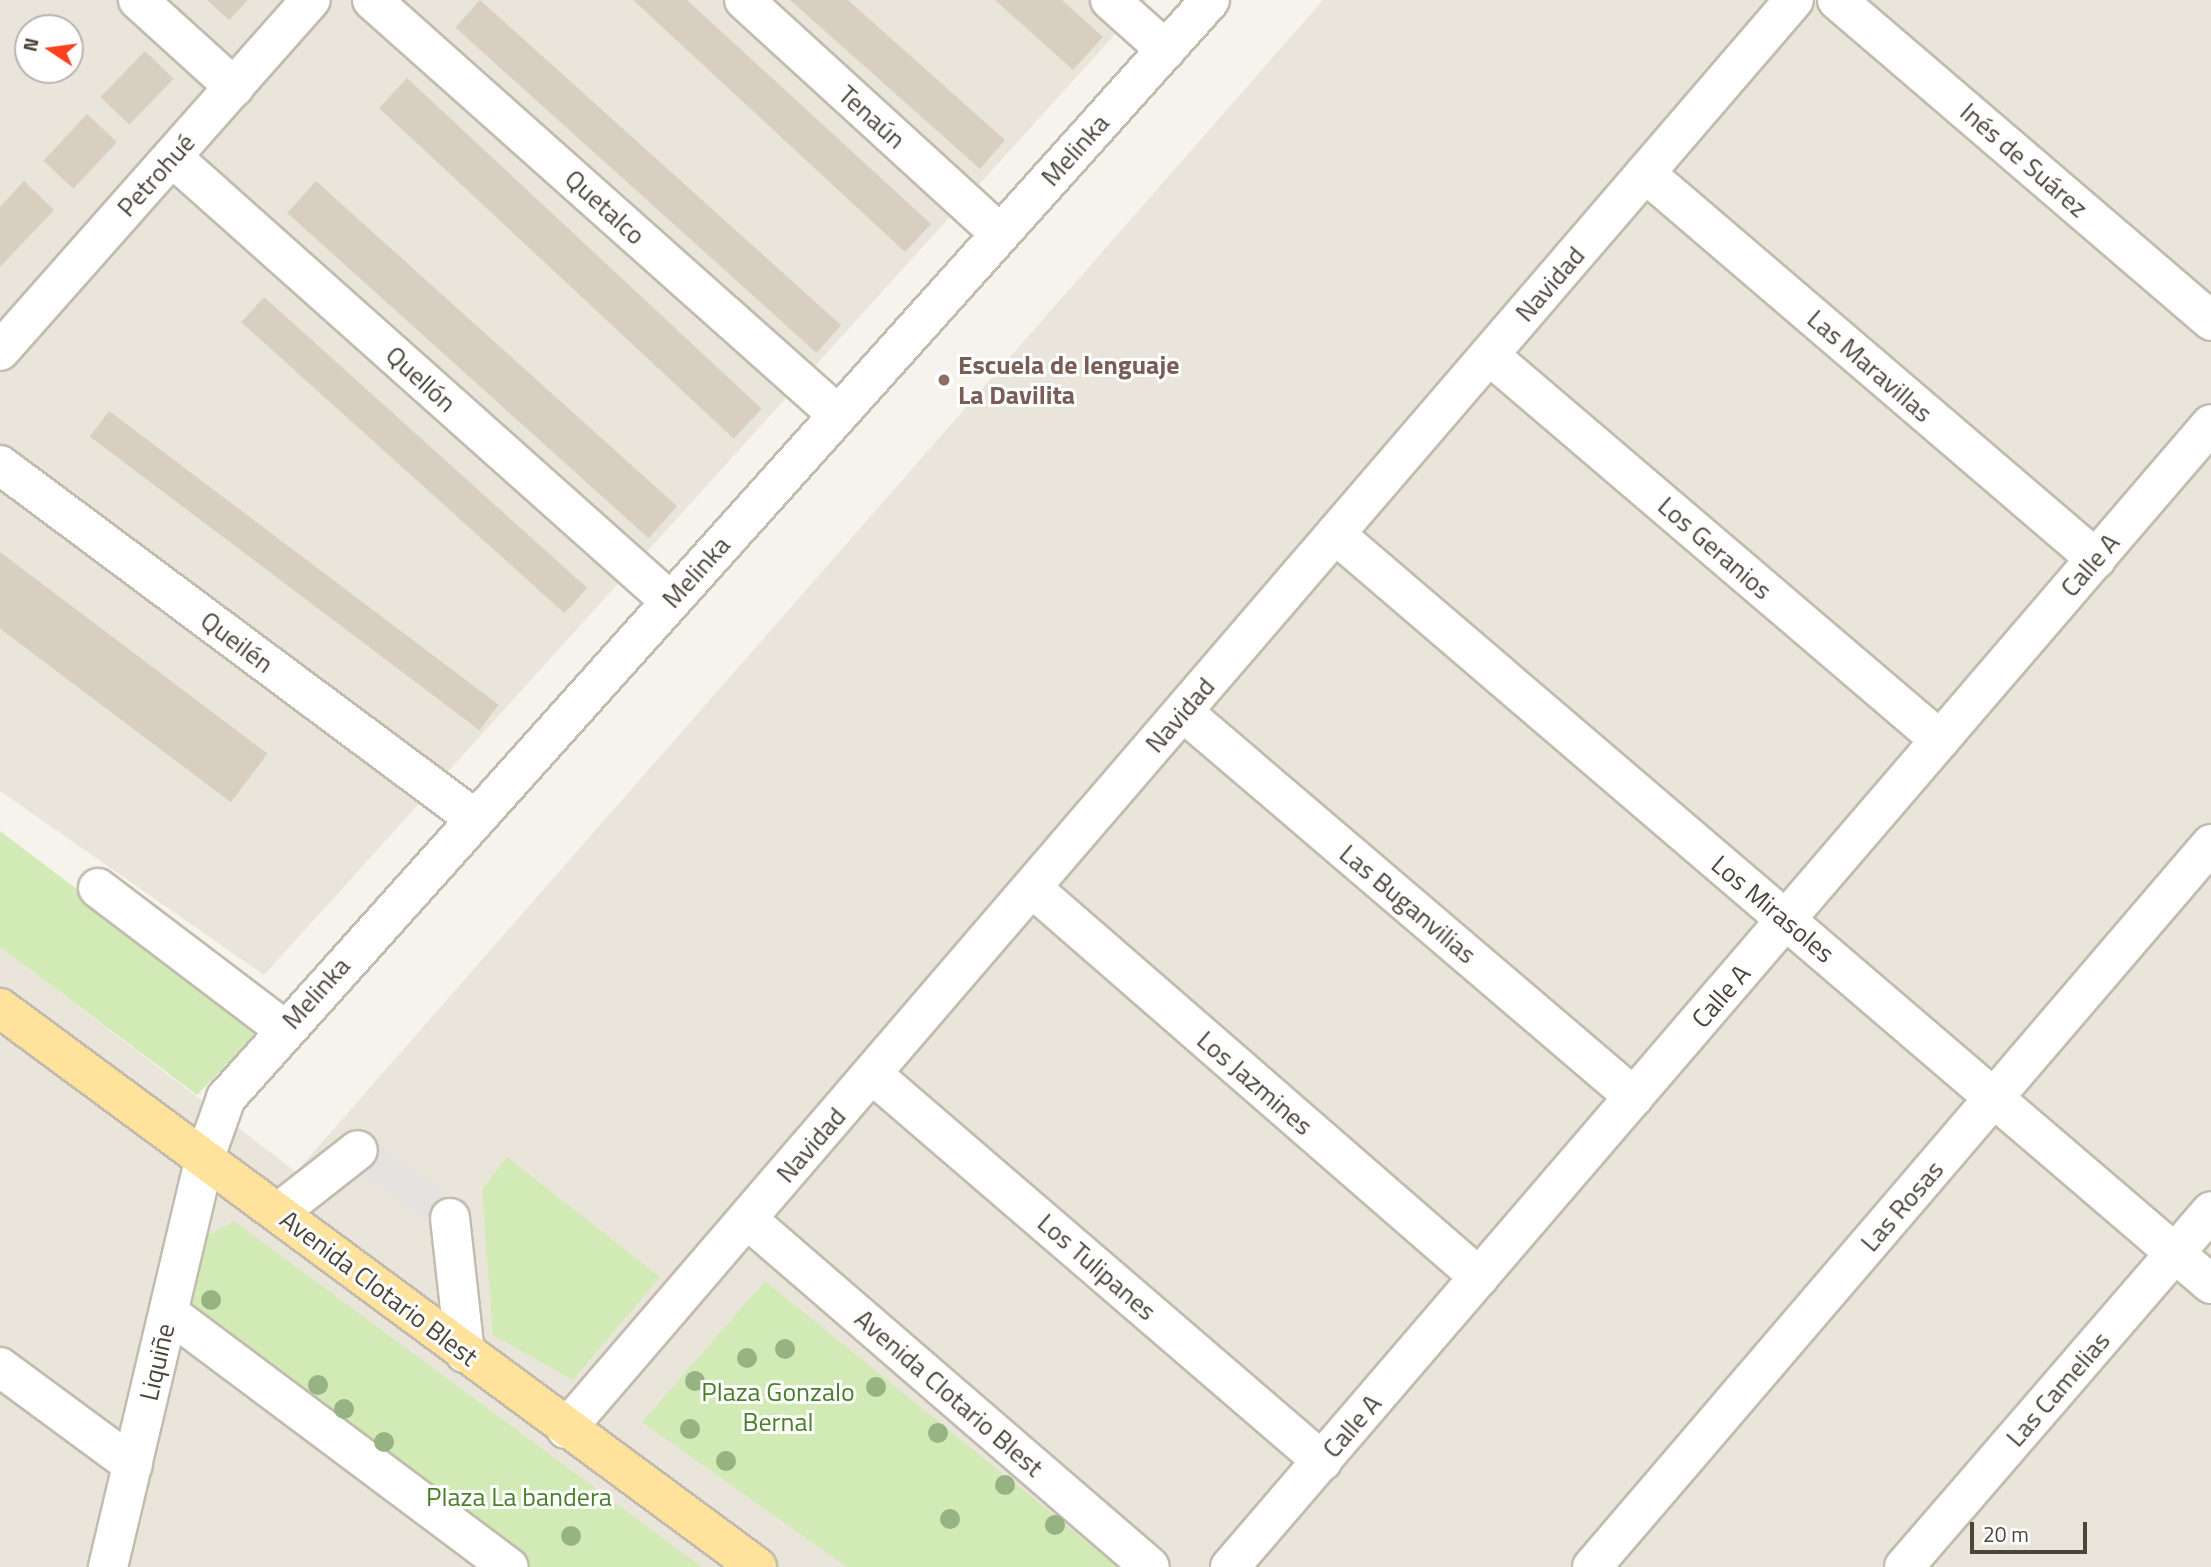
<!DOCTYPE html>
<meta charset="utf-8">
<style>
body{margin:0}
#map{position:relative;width:2211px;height:1567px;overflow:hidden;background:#f6f3ec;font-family:"Titillium Web",sans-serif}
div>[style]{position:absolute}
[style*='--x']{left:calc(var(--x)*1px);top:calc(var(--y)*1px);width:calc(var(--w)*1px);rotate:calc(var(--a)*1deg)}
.residential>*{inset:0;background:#eae5da}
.green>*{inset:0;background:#d2eab5}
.parking>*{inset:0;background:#e5e3e0}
.building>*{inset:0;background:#d8cfc1;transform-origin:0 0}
.roads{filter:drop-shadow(2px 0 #c2bbae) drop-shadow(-2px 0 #c2bbae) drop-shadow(0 2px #c2bbae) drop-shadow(0 -2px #c2bbae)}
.minor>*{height:38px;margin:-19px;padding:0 19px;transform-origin:19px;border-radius:19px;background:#fff}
.major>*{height:38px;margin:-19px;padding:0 19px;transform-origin:19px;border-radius:19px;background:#ffe39c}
.trees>*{width:20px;height:20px;margin:-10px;border-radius:50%;background:#97b381}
.dots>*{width:19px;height:19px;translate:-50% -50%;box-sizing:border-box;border:4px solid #fff;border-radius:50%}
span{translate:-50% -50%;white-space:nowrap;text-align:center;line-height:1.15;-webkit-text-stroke:6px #fff;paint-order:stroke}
.street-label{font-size:26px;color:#4b4439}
.education-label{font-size:26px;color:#785e54;font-weight:700}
.left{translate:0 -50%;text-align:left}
.park-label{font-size:26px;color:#4a7f2a}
.north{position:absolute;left:14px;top:14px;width:70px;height:70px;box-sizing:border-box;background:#fff;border:2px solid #b7b4b0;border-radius:50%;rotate:283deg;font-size:19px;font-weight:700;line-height:28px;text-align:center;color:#4b4439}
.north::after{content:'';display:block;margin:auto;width:24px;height:32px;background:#fc3f1d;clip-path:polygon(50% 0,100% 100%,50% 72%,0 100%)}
.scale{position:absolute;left:1970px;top:1522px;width:117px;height:32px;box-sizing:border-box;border:4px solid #4b4439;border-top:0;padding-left:9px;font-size:21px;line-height:24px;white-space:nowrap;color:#4b4439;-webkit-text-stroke:5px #fff;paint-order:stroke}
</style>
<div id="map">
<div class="residential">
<div style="clip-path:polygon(evenodd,0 0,1146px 0,264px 975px,0 791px,0 0,28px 28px,70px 28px,70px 70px,28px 70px,28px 28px)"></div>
<div style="clip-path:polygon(1323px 0,2211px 0,2211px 1567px,0 1567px,0 947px,296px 1172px)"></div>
</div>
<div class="green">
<div style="clip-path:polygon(0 831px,261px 1029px,197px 1095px,0 947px)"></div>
<div style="clip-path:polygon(507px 1157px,660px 1277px,573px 1380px,493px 1335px,482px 1190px)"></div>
<div style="clip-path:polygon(234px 1221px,702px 1567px,525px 1567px,186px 1316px,207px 1236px)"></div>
<div style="clip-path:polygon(765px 1281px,1118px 1567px,847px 1567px,642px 1422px)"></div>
</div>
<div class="parking">
<div style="clip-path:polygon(358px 1129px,466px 1208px,464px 1249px,338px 1156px)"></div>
</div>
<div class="building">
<div style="clip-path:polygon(207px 0,248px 0,229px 20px)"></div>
<div style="left:480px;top:0;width:486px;height:37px;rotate:42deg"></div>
<div style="clip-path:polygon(633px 0,687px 0,931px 224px,905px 252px)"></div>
<div style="clip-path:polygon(790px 0,848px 0,1005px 140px,980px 169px)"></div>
<div style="clip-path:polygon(995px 0,1062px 0,1103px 37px,1073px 70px)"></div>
<div style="left:145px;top:51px;width:40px;height:64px;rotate:44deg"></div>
<div style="left:407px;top:78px;width:485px;height:41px;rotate:43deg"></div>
<div style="left:87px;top:114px;width:41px;height:64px;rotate:43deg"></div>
<div style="clip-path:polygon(24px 181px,54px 210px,0 267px,0 207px)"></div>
<div style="left:316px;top:181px;width:486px;height:43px;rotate:42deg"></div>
<div style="left:264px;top:297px;width:435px;height:34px;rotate:42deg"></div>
<div style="left:109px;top:411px;width:488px;height:32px;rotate:37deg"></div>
<div style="left:0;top:552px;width:335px;height:61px;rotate:37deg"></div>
</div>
<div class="roads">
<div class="minor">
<div style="--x:138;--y:0;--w:130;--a:42.2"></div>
<div style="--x:372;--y:0;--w:624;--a:41.69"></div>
<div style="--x:744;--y:0;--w:347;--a:42.4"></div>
<div style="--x:1110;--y:0;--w:75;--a:41.8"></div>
<div style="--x:1837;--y:0;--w:493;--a:40.6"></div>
<div style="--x:172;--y:157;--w:667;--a:41.72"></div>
<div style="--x:1645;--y:173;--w:594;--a:40.56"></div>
<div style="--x:0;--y:351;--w:469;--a:-48.5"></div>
<div style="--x:1489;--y:355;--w:593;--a:40.49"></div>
<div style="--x:0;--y:465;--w:591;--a:36.68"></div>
<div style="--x:1335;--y:534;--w:1153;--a:40.57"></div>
<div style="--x:1183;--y:712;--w:593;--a:40.49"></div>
<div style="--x:98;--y:888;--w:233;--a:37.2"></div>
<div style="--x:1032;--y:888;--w:593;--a:41.03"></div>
<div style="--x:872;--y:1074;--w:594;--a:40.7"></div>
<div style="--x:279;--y:1212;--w:100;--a:-38.1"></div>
<div style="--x:450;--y:1218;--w:136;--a:83.7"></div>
<div style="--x:747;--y:1219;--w:532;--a:40.81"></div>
<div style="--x:169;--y:1313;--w:424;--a:36.8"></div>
<div style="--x:0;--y:1367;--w:165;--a:36.4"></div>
<div style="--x:566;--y:1429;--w:1884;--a:-49.33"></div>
<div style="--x:108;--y:1567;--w:421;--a:-76.7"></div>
<div style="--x:205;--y:1157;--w:63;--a:-70.4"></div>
<div style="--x:226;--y:1098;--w:1474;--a:-48.13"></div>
<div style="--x:1230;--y:1567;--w:1506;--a:-49.36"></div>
<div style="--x:1592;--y:1567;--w:952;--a:-49.43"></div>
<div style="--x:1904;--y:1567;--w:470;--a:-49.2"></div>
</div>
<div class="major">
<div style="--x:0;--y:1008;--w:941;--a:36.44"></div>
</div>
</div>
<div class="trees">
<div style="left:211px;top:1300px"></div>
<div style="left:785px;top:1349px"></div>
<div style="left:747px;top:1358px"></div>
<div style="left:695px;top:1381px"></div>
<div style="left:318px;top:1385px"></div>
<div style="left:876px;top:1387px"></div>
<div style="left:344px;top:1409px"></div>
<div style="left:690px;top:1429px"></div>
<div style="left:938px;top:1433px"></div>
<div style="left:384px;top:1442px"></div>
<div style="left:726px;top:1461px"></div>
<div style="left:1005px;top:1485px"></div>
<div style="left:950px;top:1519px"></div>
<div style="left:1055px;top:1525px"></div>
<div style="left:571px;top:1536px"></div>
</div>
<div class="dots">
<div style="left:944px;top:380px;background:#8d6e63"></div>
</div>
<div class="street-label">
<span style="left:872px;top:117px;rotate:42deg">Tenaún</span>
<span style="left:1075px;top:150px;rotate:-48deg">Melinka</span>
<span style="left:2024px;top:160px;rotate:41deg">Inés de Suárez</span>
<span style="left:156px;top:175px;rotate:-48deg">Petrohué</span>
<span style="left:605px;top:207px;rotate:42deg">Quetalco</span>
<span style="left:1550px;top:284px;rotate:-49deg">Navidad</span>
<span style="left:1870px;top:366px;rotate:41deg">Las Maravillas</span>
<span style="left:421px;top:379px;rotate:42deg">Quellón</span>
<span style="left:1715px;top:548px;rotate:41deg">Los Geranios</span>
<span style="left:2090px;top:565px;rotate:-49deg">Calle A</span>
<span style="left:696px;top:572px;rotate:-48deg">Melinka</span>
<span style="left:237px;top:642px;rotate:37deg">Queilén</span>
<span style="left:1180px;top:715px;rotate:-49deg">Navidad</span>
<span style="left:1408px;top:904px;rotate:40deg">Las Buganvilias</span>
<span style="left:1773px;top:909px;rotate:40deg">Los Mirasoles</span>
<span style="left:316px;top:993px;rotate:-48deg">Melinka</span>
<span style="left:1721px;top:996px;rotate:-49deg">Calle A</span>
<span style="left:1255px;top:1083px;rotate:41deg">Los Jazmines</span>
<span style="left:811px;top:1145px;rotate:-49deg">Navidad</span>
<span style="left:1902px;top:1206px;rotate:-49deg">Las Rosas</span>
<span style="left:1097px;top:1267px;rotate:41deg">Los Tulipanes</span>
<span style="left:379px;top:1288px;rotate:37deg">Avenida Clotario Blest</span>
<span style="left:157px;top:1362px;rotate:-77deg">Liquiñe</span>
<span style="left:2058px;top:1389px;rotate:-49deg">Las Camelias</span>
<span style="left:949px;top:1393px;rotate:41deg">Avenida Clotario Blest</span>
<span style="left:1352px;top:1426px;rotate:-49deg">Calle A</span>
</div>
<div class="education-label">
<span class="left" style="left:958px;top:380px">Escuela de lenguaje<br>La Davilita</span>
</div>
<div class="park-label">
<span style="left:778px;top:1407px">Plaza Gonzalo<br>Bernal</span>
<span style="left:519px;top:1497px">Plaza La bandera</span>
</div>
<div class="north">N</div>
<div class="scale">20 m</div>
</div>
